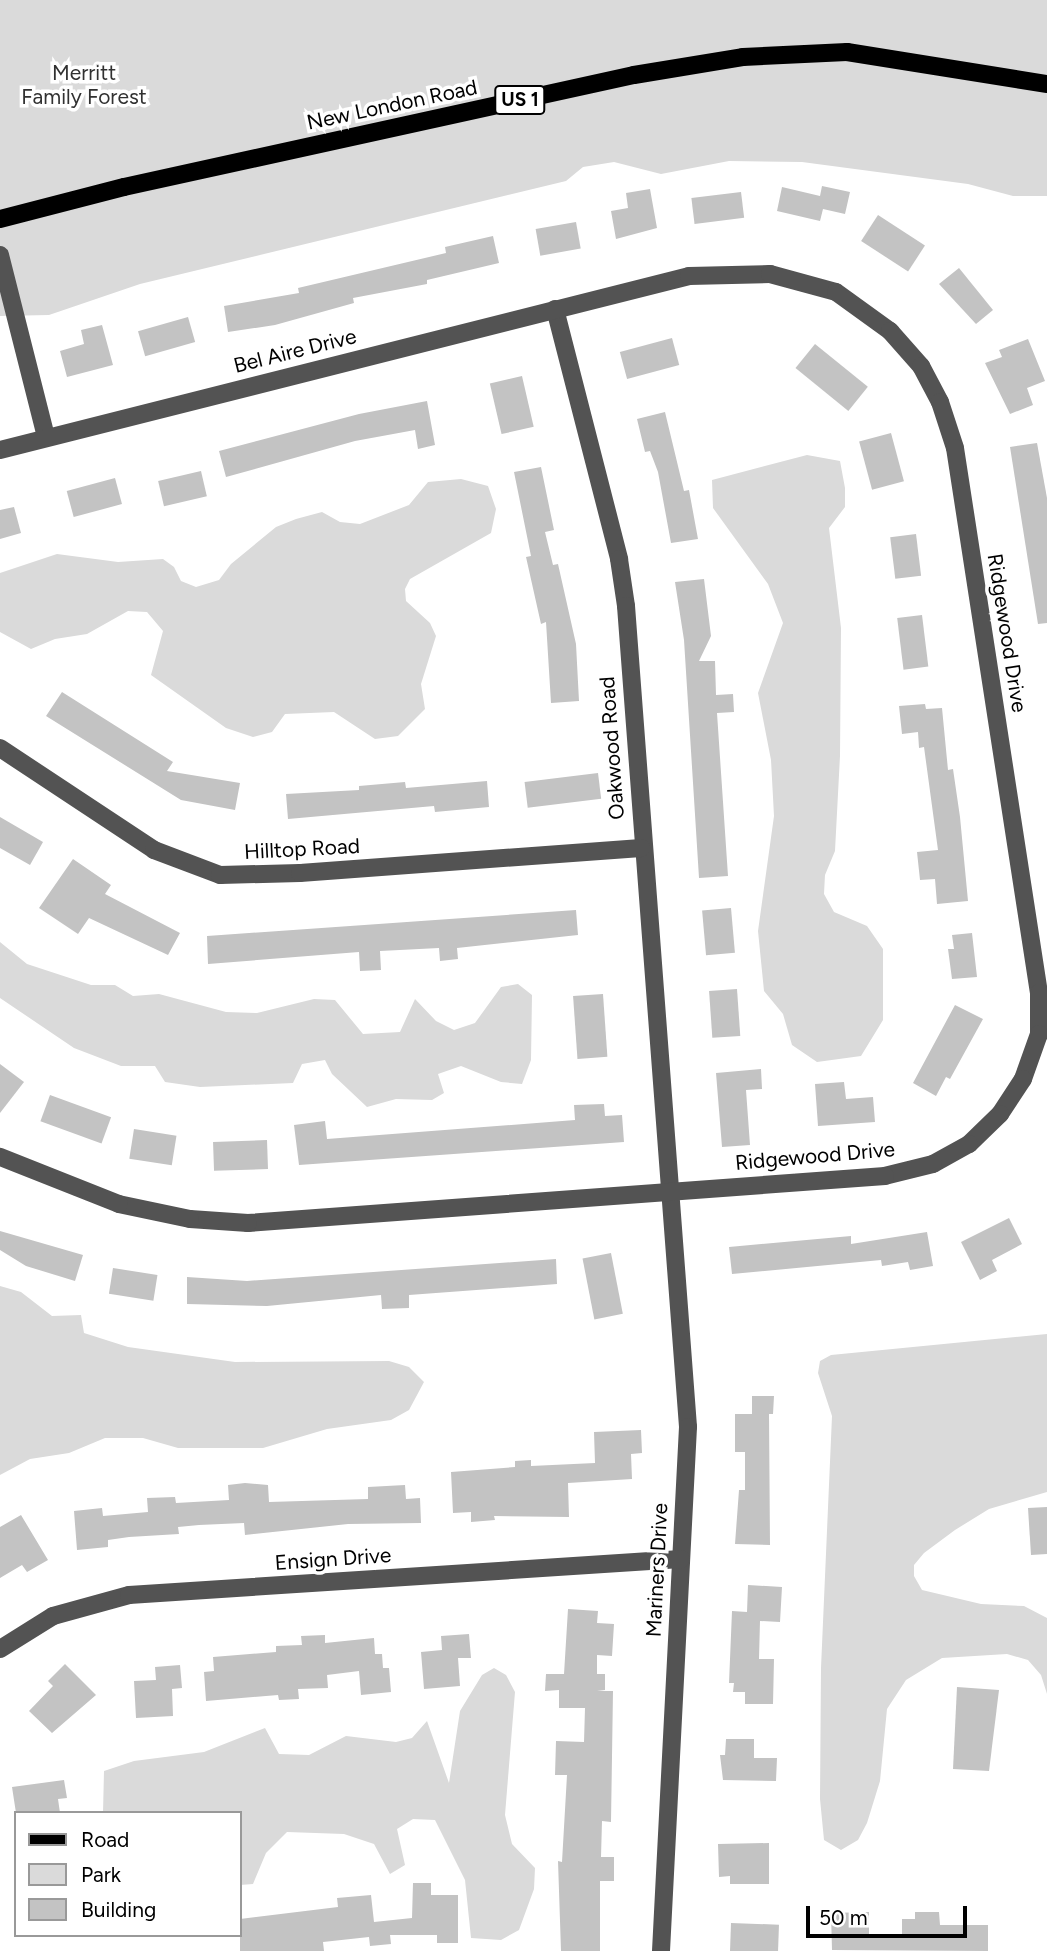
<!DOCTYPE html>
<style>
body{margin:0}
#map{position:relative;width:1047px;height:1951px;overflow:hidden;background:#fff;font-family:Figtree,sans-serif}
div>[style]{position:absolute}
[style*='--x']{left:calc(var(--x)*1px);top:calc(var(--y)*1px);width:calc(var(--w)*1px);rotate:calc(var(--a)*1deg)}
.green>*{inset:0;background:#dadada}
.building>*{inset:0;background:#c3c3c3;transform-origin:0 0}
.minor>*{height:18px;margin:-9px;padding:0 9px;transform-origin:9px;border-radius:9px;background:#535353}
.major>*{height:18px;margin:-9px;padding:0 9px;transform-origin:9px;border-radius:9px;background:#000}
span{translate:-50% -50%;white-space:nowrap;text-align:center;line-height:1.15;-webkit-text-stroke:7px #fff;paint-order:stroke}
.shield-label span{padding:2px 5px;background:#fff;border:2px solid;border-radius:5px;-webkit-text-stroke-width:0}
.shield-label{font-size:19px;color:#000;font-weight:700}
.park-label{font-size:21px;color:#313131}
.street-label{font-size:21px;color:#000}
.legend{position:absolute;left:14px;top:1811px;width:228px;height:126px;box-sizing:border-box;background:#fff;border:2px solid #999;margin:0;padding:9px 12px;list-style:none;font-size:21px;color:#000}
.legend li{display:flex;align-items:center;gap:14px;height:35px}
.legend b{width:35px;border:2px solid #999}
.scale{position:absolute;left:806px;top:1906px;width:161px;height:32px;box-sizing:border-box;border:4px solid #000;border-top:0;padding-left:9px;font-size:21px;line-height:24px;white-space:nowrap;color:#000;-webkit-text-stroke:5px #fff;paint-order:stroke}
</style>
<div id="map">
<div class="green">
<div style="clip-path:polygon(0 0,1047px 0,1047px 196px,1013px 196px,968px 184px,802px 162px,729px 161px,661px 174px,614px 162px,583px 167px,566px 181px,140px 284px,49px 315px,0 316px)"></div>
<div style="clip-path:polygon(807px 455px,840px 461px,845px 488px,845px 507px,829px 528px,841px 628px,840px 756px,835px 851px,825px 875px,824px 894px,834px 912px,867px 926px,883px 949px,883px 1020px,861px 1056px,817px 1062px,792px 1045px,783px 1014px,764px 991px,758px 931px,774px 816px,771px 760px,758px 693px,783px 623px,768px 584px,713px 508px,712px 480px)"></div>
<div style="clip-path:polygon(461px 479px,488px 486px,496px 509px,491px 533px,410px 579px,405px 589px,406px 601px,430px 623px,436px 636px,421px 684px,425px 709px,398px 736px,375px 739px,334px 712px,285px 714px,272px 732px,253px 737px,226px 728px,151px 675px,163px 631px,147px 612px,128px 611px,87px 634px,55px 639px,31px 649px,0 632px,0 573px,57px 554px,118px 562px,163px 559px,174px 567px,181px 581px,196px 587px,219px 580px,231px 564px,276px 527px,296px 519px,322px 512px,340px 522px,360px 524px,409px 505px,428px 482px)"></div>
<div style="clip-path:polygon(0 942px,27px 964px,91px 985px,115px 985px,133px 996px,159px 994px,226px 1012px,257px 1013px,314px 999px,335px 1000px,363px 1034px,400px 1032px,415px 999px,436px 1021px,454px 1030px,475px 1023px,501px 987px,518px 984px,532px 995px,531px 1060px,522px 1084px,501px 1082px,461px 1066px,438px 1074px,444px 1093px,432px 1100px,396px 1099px,367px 1107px,332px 1074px,325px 1060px,302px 1064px,293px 1083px,200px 1087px,165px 1082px,155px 1066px,121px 1066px,74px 1048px,0 998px)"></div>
<div style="clip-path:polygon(0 1286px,21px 1292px,52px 1316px,81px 1315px,84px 1333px,128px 1347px,235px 1362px,389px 1361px,409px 1367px,424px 1382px,409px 1410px,391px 1420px,327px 1429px,263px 1448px,178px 1448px,143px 1438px,105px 1438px,69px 1453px,30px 1459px,0 1475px)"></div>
<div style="clip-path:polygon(1047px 1334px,1047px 1492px,989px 1509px,955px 1530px,924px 1553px,914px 1565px,914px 1576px,922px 1590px,981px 1604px,1024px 1606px,1047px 1618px,1047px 1694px,1041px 1675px,1028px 1660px,1007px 1654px,942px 1658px,906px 1680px,887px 1709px,880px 1781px,867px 1823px,858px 1840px,841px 1850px,824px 1840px,820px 1799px,821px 1668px,832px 1416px,818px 1373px,820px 1361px,831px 1355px)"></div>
<div style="clip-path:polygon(494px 1668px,506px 1675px,515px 1692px,505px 1815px,512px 1844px,535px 1868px,534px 1889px,519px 1930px,501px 1940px,471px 1938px,465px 1880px,435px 1820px,413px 1819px,397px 1829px,405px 1865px,390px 1874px,374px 1844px,344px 1834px,287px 1832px,266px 1853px,253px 1884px,240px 1885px,240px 1813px,103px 1813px,104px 1771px,134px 1761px,204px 1752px,265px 1728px,279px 1754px,309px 1755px,346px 1736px,396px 1742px,412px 1738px,427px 1721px,449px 1783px,460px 1711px,482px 1675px)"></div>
</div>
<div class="building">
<div style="clip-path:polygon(822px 186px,850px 192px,845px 214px,823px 209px,820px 221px,777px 211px,782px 187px,820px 196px)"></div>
<div style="clip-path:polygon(650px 189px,657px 228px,616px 239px,611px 211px,628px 208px,626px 193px)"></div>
<div style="left:741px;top:192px;width:26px;height:50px;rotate:83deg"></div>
<div style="left:878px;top:215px;width:56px;height:31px;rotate:33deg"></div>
<div style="left:576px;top:222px;width:27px;height:41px;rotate:80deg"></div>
<div style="clip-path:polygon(493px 236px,499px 263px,427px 280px,427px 284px,353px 298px,354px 303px,275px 325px,228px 332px,224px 306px,299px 293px,298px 288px,446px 253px,445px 247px)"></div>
<div style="clip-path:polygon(959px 268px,993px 310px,976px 324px,939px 284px)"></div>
<div style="left:188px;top:317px;width:26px;height:52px;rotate:74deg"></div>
<div style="clip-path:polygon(102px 325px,113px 365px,67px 377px,60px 351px,84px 344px,81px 330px)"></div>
<div style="left:672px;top:338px;width:28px;height:54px;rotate:75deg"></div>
<div style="clip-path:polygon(1028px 339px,1045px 381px,1027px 388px,1033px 405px,1010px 414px,985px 363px,1002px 357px,999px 350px)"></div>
<div style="left:815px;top:344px;width:68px;height:31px;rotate:39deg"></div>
<div style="left:522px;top:376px;width:52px;height:33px;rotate:77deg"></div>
<div style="clip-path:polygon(427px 401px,435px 445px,418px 449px,415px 430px,355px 441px,226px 477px,219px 451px,359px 414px)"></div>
<div style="clip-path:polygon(665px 412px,684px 491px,689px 490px,698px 539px,671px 543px,658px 472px,650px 451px,645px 452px,637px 419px)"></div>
<div style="left:891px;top:433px;width:50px;height:33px;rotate:75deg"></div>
<div style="clip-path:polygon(1037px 443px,1047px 498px,1047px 623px,1038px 624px,1010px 447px)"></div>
<div style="clip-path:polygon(541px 467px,554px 530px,545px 532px,553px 565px,558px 564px,576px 644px,579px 701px,551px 703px,546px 622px,541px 624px,526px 557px,531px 556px,514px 472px)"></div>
<div style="left:201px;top:471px;width:26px;height:44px;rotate:77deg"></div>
<div style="left:115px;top:478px;width:27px;height:50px;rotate:75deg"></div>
<div style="clip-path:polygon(14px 507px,21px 533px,0 539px,0 510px)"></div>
<div style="left:916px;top:534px;width:42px;height:26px;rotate:83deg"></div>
<div style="clip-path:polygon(704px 579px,711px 636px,699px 661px,715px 661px,716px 695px,733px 694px,734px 712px,717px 713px,728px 876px,699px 878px,684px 640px,675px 582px)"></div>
<div style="left:922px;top:615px;width:52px;height:25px;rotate:83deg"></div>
<div style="clip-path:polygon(62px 692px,173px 762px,167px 771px,240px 783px,235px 810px,181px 800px,46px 716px)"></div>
<div style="clip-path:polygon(925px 704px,926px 709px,942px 708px,948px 770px,953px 769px,960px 817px,968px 901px,937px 904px,935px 879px,920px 880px,917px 852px,938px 850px,924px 747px,919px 748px,918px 732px,902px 734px,899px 706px)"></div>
<div style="left:598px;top:773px;width:26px;height:74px;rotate:83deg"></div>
<div style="clip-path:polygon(487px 781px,489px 807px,435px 812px,434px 806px,288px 819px,286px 794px,359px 790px,359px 786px,405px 782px,406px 788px)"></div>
<div style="clip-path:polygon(0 817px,43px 842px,30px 865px,0 848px)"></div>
<div style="clip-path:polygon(73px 859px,111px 885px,105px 894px,180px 933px,168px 955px,89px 918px,78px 934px,39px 908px)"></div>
<div style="left:731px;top:908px;width:45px;height:29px;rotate:85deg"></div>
<div style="clip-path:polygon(576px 910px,578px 935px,457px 948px,458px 959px,440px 961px,439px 948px,380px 951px,381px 970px,360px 971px,359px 952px,208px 964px,207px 936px)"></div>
<div style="clip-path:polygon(972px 933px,977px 977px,952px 979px,948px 949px,954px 949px,952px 935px)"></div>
<div style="left:737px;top:989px;width:47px;height:28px;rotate:86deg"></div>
<div style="left:603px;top:994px;width:63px;height:30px;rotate:86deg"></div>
<div style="clip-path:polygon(955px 1005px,983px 1019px,950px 1079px,946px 1077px,936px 1096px,913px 1083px)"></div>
<div style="clip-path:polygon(0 1064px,24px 1082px,0 1113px)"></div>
<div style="clip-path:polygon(761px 1069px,762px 1089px,746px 1090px,750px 1145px,722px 1147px,716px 1073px)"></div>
<div style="clip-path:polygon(844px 1082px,846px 1099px,873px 1097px,875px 1122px,818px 1126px,815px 1084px)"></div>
<div style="left:50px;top:1095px;width:65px;height:28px;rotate:20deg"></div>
<div style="clip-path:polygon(604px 1104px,605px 1116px,622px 1115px,624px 1142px,299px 1165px,294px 1125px,325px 1121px,327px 1139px,575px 1120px,574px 1105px)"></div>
<div style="left:134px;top:1129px;width:43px;height:30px;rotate:9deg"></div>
<div style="left:267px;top:1140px;width:29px;height:54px;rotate:88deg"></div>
<div style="clip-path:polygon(1009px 1218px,1022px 1244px,992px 1260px,997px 1271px,980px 1280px,961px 1242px)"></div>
<div style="clip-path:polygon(0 1231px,83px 1255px,75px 1281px,26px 1266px,0 1250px)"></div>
<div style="clip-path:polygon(927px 1232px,933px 1266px,910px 1270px,908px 1262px,882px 1266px,881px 1260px,732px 1274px,729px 1247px,851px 1236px,851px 1244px)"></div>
<div style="left:611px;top:1253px;width:62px;height:29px;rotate:79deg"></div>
<div style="clip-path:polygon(556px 1259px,557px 1284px,409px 1295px,409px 1308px,382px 1309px,381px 1295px,267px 1306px,187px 1304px,187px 1277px,247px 1281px)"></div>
<div style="left:113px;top:1268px;width:45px;height:26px;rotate:9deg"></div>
<div style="clip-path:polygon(752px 1396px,774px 1396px,773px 1414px,769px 1414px,770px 1545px,735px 1544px,739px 1490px,745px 1490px,745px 1452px,735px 1452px,735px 1414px,752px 1414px)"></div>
<div style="clip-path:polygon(641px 1430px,642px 1453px,631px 1454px,632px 1479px,568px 1483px,569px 1517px,494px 1516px,495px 1520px,471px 1522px,471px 1512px,453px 1513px,451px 1472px,515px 1467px,515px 1461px,531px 1460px,531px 1466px,595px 1463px,594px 1432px)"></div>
<div style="clip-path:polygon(245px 1483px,268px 1485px,269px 1502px,368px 1499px,368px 1487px,405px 1485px,406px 1499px,420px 1498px,421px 1523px,348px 1524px,245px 1535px,244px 1523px,199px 1525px,178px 1527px,179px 1534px,129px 1537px,108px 1540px,108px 1547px,77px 1550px,74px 1511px,102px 1508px,103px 1516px,148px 1512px,147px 1498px,175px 1497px,176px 1503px,229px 1500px,228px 1485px)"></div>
<div style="clip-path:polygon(1047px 1507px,1047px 1554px,1031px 1555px,1028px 1508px)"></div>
<div style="clip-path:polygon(21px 1515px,48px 1560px,27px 1572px,22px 1565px,0 1578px,0 1527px)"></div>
<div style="clip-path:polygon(748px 1585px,782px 1587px,780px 1622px,760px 1621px,759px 1659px,774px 1659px,773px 1704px,745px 1704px,745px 1692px,733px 1692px,734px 1683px,729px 1683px,732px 1611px,747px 1612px)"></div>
<div style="clip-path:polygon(568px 1609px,598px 1611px,597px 1623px,614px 1624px,612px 1656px,597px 1655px,597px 1674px,605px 1674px,605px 1690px,597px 1691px,613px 1691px,611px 1822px,602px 1821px,601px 1857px,614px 1857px,614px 1881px,600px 1881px,600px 1951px,561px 1951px,558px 1861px,562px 1862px,567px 1775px,555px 1775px,556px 1741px,584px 1742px,585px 1708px,559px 1708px,559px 1690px,545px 1691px,546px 1674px,564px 1674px)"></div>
<div style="clip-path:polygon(469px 1634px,471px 1658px,458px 1658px,460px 1686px,424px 1689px,421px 1652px,442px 1650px,441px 1636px)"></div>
<div style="clip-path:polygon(325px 1635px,325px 1643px,374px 1638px,375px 1654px,382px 1654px,383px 1668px,389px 1668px,391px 1692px,361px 1695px,359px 1671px,327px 1675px,328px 1688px,298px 1689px,299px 1699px,279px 1700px,278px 1695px,206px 1701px,204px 1672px,214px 1671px,213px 1657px,276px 1652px,276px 1646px,302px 1645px,301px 1636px)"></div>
<div style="clip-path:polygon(65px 1664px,96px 1695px,52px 1733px,29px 1711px,53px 1686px,48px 1681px)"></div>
<div style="clip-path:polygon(180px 1665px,182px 1688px,172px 1689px,173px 1716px,136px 1718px,134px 1681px,156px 1680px,155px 1667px)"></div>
<div style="clip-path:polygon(957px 1687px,999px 1690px,989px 1771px,953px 1769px)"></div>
<div style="clip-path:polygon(726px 1739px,754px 1739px,754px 1758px,777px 1758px,776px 1781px,723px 1780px,720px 1755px,725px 1755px)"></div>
<div style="clip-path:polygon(64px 1780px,67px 1798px,58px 1799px,60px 1813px,16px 1813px,12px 1787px)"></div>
<div style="clip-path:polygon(769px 1843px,769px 1884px,730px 1884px,730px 1876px,719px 1877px,718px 1844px)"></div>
<div style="clip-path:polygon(413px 1883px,431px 1883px,431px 1895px,458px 1895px,458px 1943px,437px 1943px,437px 1935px,390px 1935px,391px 1944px,370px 1946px,369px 1937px,323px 1942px,324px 1951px,240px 1951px,240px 1919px,338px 1907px,337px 1898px,371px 1895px,374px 1922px,412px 1918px)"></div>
<div style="clip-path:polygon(869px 1912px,869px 1934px,902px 1934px,902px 1919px,915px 1919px,915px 1912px,939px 1912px,940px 1925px,988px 1925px,988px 1951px,832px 1950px,831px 1913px)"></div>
<div style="left:731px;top:1923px;width:48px;height:28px;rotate:2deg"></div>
</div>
<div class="minor">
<div style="--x:0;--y:255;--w:188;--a:75.8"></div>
<div style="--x:555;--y:309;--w:258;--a:75.6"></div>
<div style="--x:619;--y:559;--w:48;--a:81.5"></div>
<div style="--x:626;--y:606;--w:823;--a:85.68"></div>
<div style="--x:688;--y:1427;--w:525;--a:92.95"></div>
<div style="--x:0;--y:450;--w:711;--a:-14.17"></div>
<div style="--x:689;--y:276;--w:81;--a:-1.4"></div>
<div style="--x:770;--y:274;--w:68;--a:15.3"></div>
<div style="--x:836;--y:292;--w:67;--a:35.8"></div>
<div style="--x:890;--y:331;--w:47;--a:48.5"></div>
<div style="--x:921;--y:366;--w:41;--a:62.2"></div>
<div style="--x:940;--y:402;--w:48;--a:71.9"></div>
<div style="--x:955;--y:448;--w:551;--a:81.24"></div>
<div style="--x:1039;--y:993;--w:41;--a:90"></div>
<div style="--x:1039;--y:1034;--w:48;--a:109.6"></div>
<div style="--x:1023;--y:1079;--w:42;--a:123.3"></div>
<div style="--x:1000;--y:1114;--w:43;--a:135.9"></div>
<div style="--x:969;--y:1144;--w:41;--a:150.9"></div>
<div style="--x:933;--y:1164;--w:49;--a:166"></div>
<div style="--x:885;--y:1176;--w:639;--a:175.78"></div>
<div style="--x:248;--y:1223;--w:58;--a:-176.1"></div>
<div style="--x:190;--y:1219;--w:73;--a:-168.1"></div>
<div style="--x:119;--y:1204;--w:128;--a:-158.4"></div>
<div style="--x:0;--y:748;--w:185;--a:33.5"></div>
<div style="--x:154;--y:850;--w:71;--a:20.7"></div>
<div style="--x:220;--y:875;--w:80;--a:-1.4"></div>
<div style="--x:300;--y:873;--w:342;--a:-4.2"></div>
<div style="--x:0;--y:1649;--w:62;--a:-31.9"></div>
<div style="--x:53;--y:1616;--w:79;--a:-15.4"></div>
<div style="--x:129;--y:1595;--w:553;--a:-3.73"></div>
</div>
<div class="major">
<div style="--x:0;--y:219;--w:128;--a:-14.5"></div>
<div style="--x:124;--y:187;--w:522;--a:-12.39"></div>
<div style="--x:634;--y:75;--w:110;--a:-9.4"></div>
<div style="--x:743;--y:57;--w:104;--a:-2.8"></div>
<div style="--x:847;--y:52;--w:203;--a:9.1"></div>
</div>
<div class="shield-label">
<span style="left:520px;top:100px">US 1</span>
</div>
<div class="park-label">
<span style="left:84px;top:85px">Merritt<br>Family Forest</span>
</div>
<div class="street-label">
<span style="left:392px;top:105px;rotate:-12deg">New London Road</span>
<span style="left:295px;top:351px;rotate:-14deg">Bel Aire Drive</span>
<span style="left:1007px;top:633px;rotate:81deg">Ridgewood Drive</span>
<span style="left:612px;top:748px;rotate:-94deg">Oakwood Road</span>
<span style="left:302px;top:849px;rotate:-3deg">Hilltop Road</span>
<span style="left:815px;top:1156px;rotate:-5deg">Ridgewood Drive</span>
<span style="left:333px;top:1559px;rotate:-4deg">Ensign Drive</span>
<span style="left:657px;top:1570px;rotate:-87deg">Mariners Drive</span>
</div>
<ul class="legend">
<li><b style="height:9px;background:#000"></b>Road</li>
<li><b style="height:19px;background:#dadada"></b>Park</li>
<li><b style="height:19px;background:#c3c3c3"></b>Building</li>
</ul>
<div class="scale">50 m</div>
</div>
